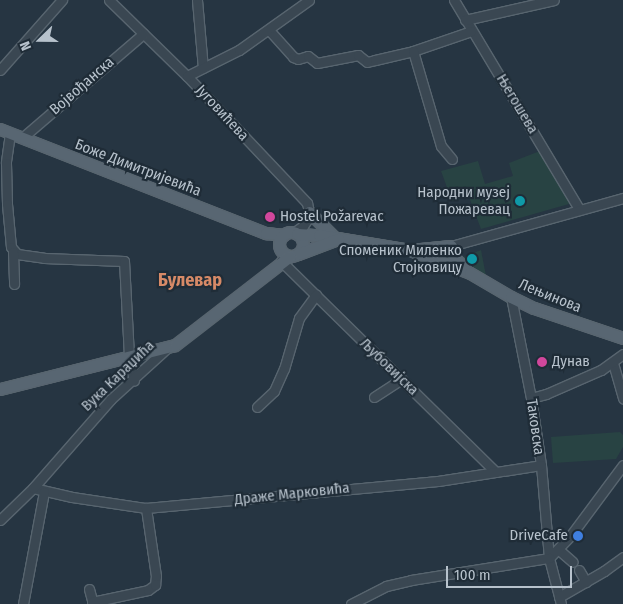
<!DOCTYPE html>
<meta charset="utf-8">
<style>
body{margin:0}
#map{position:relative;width:623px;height:604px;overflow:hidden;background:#263542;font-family:"Fira Sans Condensed",sans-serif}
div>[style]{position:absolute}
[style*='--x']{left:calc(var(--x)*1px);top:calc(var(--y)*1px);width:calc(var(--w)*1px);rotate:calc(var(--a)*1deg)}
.green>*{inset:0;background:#284343}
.roads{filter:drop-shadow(1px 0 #58656f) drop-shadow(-1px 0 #58656f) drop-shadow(0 1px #58656f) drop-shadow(0 -1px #58656f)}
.minor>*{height:9px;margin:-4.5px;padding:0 4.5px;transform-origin:4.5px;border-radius:4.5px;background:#3a4752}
.major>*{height:11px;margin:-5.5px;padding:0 5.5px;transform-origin:5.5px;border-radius:5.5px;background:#586672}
.major>.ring{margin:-5.5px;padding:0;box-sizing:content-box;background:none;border:11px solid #586672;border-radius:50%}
.dots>*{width:14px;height:14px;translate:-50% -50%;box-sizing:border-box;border:2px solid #1f2c37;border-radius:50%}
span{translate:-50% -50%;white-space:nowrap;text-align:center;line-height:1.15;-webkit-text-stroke:4.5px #1f2c37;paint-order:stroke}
.street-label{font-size:15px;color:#b7c2cc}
.poi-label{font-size:15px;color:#b7c2cc}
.right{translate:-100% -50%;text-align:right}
.left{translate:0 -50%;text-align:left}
.quarter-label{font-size:18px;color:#d78a67;font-weight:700}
.north{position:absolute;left:15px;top:15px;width:50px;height:50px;-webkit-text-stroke:4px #1f2c37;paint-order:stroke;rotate:248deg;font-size:14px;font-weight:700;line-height:20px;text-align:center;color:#b7c2cc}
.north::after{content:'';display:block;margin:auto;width:18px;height:22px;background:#b7c2cc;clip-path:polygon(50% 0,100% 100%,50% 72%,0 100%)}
.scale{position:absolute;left:446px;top:566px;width:126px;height:22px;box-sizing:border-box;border:2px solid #b7c2cc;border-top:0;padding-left:6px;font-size:15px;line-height:18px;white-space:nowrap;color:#b7c2cc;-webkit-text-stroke:4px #1f2c37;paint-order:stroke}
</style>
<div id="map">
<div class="green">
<div style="clip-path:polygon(540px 151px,570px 200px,569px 204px,481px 229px,469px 197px,452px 201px,441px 171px,478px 161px,485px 184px,513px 176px,509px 163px)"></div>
<div style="clip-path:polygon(481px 250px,486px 276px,461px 258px)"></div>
<div style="clip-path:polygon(620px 432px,623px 435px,623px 447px,616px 459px,553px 463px,551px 437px)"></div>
</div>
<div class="roads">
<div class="minor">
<div style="--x:109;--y:0;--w:109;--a:44.3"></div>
<div style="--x:187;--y:76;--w:175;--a:46.6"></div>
<div style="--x:307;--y:203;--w:9;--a:77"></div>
<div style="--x:309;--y:212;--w:8;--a:104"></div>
<div style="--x:307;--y:220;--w:7;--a:124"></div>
<div style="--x:303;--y:226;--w:12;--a:145"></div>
<div style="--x:197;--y:0;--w:68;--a:85"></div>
<div style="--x:454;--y:0;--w:244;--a:59.1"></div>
<div style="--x:465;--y:20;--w:91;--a:-12.7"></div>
<div style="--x:269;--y:30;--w:36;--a:48"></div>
<div style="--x:293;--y:57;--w:5;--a:22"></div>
<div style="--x:298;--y:59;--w:10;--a:-17"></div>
<div style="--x:308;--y:56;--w:11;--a:38"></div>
<div style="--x:317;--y:63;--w:42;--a:-11"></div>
<div style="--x:358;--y:55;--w:11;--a:38"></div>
<div style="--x:367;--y:62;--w:8;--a:-14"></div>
<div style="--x:375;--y:60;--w:39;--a:-13"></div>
<div style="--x:413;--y:51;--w:61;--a:-19"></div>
<div style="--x:413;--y:51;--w:99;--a:73.6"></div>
<div style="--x:441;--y:146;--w:17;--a:50"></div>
<div style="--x:0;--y:70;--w:94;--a:-48.5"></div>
<div style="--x:187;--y:76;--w:58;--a:-26.6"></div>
<div style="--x:239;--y:50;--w:86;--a:-35.5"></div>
<div style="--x:10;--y:133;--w:30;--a:98"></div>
<div style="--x:6;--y:163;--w:41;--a:88.6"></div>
<div style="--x:7;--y:204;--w:43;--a:84.7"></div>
<div style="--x:11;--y:247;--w:9;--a:49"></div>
<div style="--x:17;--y:254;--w:27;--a:8"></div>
<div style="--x:44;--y:258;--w:80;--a:2.1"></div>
<div style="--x:124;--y:261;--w:96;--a:87"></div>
<div style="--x:129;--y:357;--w:24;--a:78"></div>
<div style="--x:22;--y:138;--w:160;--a:-40.7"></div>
<div style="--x:451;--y:246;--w:179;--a:-15.6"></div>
<div style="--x:13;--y:252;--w:32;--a:88"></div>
<div style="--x:281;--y:261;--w:301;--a:44.5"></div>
<div style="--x:511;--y:297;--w:103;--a:78.8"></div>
<div style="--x:531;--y:398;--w:68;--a:81.5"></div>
<div style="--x:541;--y:465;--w:93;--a:85.1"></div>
<div style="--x:549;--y:558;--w:48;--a:75.4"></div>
<div style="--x:613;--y:363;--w:37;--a:74"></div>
<div style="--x:374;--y:397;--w:33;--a:-33"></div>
<div style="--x:531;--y:398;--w:16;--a:-15"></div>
<div style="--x:546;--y:394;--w:60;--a:-23.6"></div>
<div style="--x:601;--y:370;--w:27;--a:-36"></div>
<div style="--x:257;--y:407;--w:23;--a:-43"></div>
<div style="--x:274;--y:391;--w:24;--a:-66"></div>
<div style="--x:284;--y:369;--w:53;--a:-73.6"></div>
<div style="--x:299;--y:318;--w:29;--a:-54"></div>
<div style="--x:33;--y:488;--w:40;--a:13"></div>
<div style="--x:72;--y:497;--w:75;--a:8.5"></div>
<div style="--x:146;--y:508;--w:293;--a:-5.3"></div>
<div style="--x:438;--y:481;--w:104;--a:-8.8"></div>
<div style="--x:0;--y:520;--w:46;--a:-44.1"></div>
<div style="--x:33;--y:488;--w:118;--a:-48.8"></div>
<div style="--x:111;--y:399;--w:76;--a:-42.3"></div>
<div style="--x:559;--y:550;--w:18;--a:41"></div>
<div style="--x:549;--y:558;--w:32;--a:-46"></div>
<div style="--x:571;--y:535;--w:87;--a:-53.4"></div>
<div style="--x:579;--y:570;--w:14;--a:60"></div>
<div style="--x:89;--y:589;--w:16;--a:75"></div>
<div style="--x:559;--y:597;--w:52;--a:-30"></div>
<div style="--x:604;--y:571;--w:24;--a:-36"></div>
<div style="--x:92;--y:602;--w:57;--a:-12.1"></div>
<div style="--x:148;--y:590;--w:9;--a:-36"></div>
<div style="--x:155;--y:585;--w:9;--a:-84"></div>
<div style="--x:156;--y:576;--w:69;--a:-98.4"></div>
<div style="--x:23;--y:604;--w:114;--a:-79.4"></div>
<div style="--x:351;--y:604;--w:39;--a:-27"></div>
<div style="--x:386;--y:586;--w:26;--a:-13"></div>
<div style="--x:411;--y:580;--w:140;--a:-9.1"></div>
</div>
<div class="major">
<div style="--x:0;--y:129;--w:286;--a:21.4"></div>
<div style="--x:266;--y:233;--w:18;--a:6"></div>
<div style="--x:309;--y:212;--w:35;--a:45"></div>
<div class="ring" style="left:279px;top:232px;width:13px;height:13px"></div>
<div style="--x:297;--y:234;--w:22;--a:3"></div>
<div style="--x:319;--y:235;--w:92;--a:9.4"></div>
<div style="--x:410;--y:250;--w:41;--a:-5.6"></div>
<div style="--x:451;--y:246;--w:11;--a:75"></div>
<div style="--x:454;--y:257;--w:16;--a:47"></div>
<div style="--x:410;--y:250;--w:64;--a:21"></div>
<div style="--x:470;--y:273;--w:48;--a:30.3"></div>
<div style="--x:511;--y:297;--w:25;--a:26"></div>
<div style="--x:534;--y:308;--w:94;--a:18.6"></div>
<div style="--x:298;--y:254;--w:43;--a:-20.6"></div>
<div style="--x:0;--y:389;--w:180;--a:-14.1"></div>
<div style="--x:175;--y:345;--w:145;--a:-37.7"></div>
</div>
</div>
<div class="dots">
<div style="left:520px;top:201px;background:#0f9aa8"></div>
<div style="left:270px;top:217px;background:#d1479c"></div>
<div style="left:472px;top:259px;background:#0f9aa8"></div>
<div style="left:542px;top:362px;background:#d1479c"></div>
<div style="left:578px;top:536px;background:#3f7fe0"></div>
</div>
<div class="street-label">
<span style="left:82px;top:86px;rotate:-41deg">Војвођанска</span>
<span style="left:517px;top:104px;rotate:59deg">Његошева</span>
<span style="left:222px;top:113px;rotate:47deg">Југовићева</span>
<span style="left:138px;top:168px;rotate:21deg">Боже Димитријевића</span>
<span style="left:550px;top:296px;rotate:22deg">Лењинова</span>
<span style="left:389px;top:367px;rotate:44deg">Љубовијска</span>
<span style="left:118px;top:376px;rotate:-44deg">Вука Караџића</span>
<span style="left:535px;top:427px;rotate:82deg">Таковска</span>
<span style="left:292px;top:494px;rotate:-6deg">Драже Марковића</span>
</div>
<div class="poi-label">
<span class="right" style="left:510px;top:201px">Народни музеј<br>Пожаревац</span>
<span class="left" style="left:280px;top:217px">Hostel Požarevac</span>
<span class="right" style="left:462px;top:259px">Споменик Миленко<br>Стојковицу</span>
<span class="left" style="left:552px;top:362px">Дунав</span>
<span class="right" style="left:568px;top:536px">DriveCafe</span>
</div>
<div class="quarter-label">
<span style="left:190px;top:280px">Булевар</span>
</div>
<div class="north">N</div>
<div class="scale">100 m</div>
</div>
